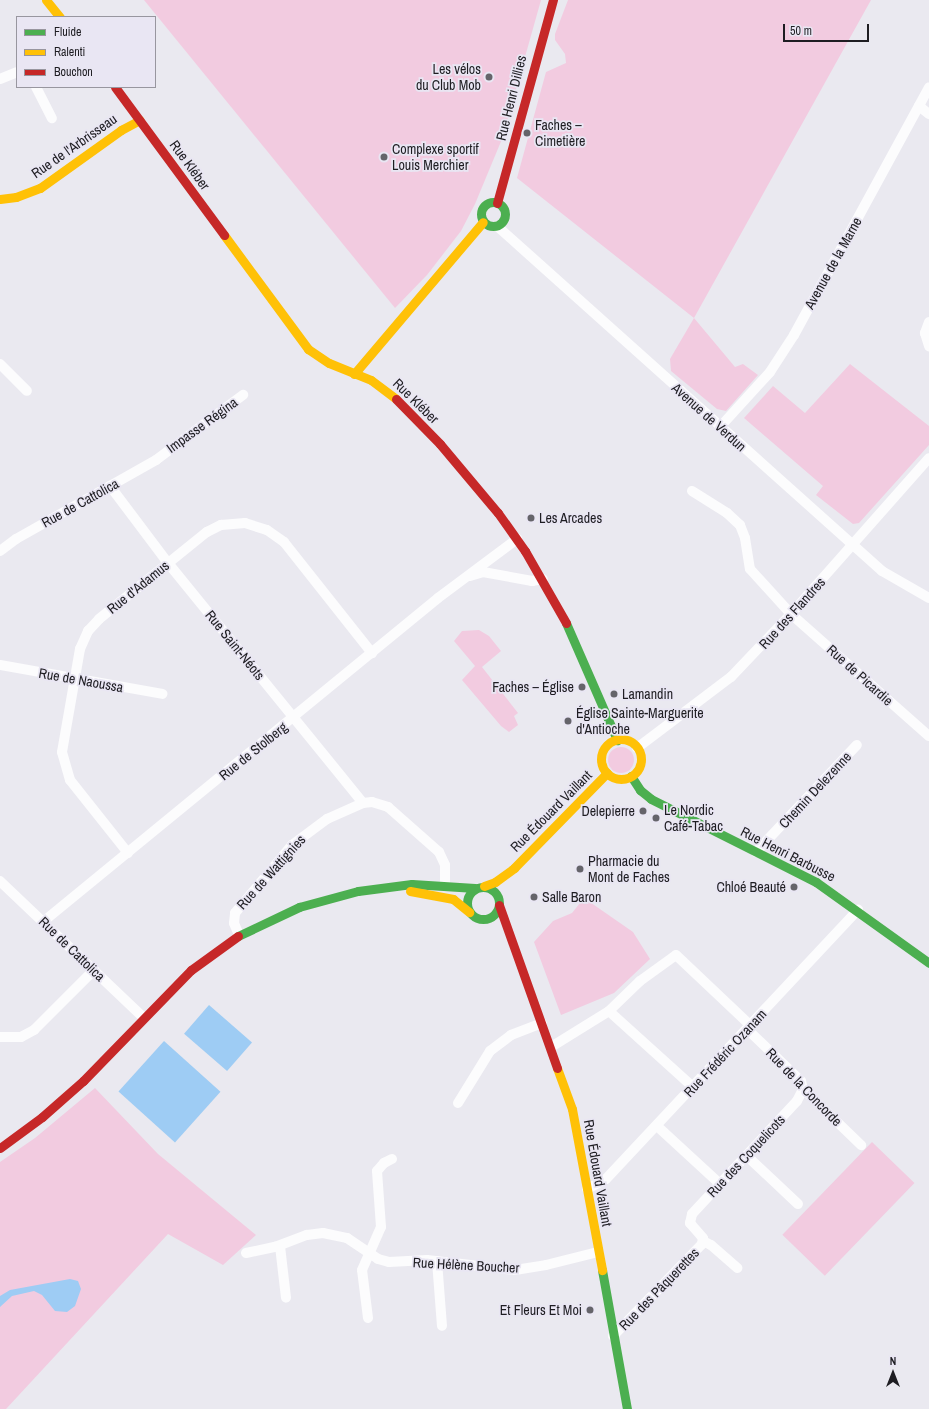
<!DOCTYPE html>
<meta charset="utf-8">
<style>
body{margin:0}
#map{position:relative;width:929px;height:1409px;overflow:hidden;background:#eae9f0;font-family:"Archivo Narrow",sans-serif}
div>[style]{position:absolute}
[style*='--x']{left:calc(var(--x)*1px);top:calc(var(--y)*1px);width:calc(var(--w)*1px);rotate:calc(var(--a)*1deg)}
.green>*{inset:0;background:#f2cbe0;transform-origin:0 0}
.round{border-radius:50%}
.water>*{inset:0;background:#9eccf4;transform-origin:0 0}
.street>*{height:10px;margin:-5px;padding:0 5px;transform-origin:5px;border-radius:5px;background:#fcfcfd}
.fast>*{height:9px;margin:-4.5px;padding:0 4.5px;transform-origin:4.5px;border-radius:4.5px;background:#4caf50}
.fast>.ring{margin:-4.5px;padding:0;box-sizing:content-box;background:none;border:9px solid #4caf50;border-radius:50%}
.slow>*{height:9px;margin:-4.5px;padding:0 4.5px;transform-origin:4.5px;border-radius:4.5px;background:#ffc107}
.slow>.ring{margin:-4.5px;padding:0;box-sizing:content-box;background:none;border:9px solid #ffc107;border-radius:50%}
.jam>*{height:9px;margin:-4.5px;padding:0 4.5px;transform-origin:4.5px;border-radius:4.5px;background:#c62828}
.dots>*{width:11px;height:11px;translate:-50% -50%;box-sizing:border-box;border:2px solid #e9e6f3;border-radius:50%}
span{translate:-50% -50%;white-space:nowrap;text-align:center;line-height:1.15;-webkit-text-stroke:3.5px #e9e6f3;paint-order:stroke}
.poi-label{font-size:14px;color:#1e1d22}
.right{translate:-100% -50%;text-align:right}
.left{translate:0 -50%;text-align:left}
.street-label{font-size:14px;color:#1e1d22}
.legend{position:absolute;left:16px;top:16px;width:140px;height:72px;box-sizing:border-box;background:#e9e6f3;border:1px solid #98969f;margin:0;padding:5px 7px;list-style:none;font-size:12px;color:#1e1d22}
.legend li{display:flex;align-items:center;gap:8px;height:20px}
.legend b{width:20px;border:1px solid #98969f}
.north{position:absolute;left:873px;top:1353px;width:40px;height:40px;-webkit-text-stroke:3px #e9e6f3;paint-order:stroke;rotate:0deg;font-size:11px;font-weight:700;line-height:16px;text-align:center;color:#1e1d22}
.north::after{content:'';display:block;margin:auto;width:14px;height:18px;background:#1e1d22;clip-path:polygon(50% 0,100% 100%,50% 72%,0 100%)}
.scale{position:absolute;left:783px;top:24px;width:86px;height:18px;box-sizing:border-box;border:2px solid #1e1d22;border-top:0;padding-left:5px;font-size:12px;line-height:14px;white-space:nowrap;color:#1e1d22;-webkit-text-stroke:3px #e9e6f3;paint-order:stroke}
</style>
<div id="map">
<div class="green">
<div style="clip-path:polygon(144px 0,541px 0,502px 139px,475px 204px,461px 231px,427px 275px,395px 308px)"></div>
<div style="clip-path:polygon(568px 0,871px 0,694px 318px,735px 367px,743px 364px,758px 375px,726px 411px,717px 409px,671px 371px,670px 359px,694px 318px,517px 178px,546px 72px,566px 63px,565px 54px,555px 40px,555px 34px)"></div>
<div style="clip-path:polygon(850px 364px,929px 426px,929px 445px,859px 523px,853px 524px,816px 495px,823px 486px,744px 418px,773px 386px,805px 413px)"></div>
<div style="clip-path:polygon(479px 630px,489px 636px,501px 651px,482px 667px,518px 713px,514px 716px,518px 725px,509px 732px,501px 726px,462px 680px,475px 666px,454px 641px,462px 631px)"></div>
<div class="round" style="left:608px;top:747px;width:26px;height:26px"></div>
<div style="clip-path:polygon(584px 898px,633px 932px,650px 959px,614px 993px,561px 1015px,534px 942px,553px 921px,572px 913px)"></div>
<div style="clip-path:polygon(95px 1088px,158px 1154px,256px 1235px,223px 1265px,168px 1234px,6px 1409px,0 1409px,0 1162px,35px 1138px)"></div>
<div style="left:872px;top:1142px;width:59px;height:129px;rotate:44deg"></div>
</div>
<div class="water">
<div style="left:209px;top:1005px;width:57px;height:38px;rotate:41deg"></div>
<div style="left:164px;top:1041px;width:76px;height:68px;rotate:42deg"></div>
<div style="clip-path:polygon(70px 1279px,78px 1281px,81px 1289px,75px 1306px,67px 1312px,55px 1311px,42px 1295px,34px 1291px,12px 1296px,0 1307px,0 1296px,10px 1290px)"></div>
</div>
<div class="street">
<div style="--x:0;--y:79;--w:18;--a:-22"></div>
<div style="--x:36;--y:87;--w:35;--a:63"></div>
<div style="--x:919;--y:106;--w:13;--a:39"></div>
<div style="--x:497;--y:226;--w:517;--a:41.86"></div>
<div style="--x:882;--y:571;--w:54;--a:29.9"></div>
<div style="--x:929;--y:322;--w:12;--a:110"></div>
<div style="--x:925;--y:333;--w:14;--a:73"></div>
<div style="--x:0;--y:364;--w:38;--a:45"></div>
<div style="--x:720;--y:427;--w:74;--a:-47.7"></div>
<div style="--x:770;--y:372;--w:44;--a:-57"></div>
<div style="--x:794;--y:335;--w:282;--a:-61.4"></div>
<div style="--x:110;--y:486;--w:96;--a:53"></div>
<div style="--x:168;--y:563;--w:309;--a:50.9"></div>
<div style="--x:692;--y:491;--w:41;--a:32.2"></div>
<div style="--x:727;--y:513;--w:18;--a:43"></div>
<div style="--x:740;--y:525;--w:14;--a:69"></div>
<div style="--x:745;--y:538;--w:31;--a:81"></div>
<div style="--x:750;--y:569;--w:61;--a:47.7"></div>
<div style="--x:791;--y:614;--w:184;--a:41.5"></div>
<div style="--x:0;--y:551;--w:20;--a:-37"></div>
<div style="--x:16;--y:539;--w:161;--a:-29.4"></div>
<div style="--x:156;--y:460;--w:109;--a:-36.8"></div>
<div style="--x:470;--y:576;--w:14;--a:-17"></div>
<div style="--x:483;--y:572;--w:50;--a:10.4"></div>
<div style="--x:532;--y:581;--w:11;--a:-10"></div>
<div style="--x:0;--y:665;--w:165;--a:10.1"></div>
<div style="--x:637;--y:748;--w:118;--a:-37.1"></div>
<div style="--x:731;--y:677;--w:87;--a:-46.4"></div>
<div style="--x:791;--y:614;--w:208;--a:-48.5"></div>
<div style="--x:756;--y:852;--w:147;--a:-46.7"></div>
<div style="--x:128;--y:853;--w:93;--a:-128.5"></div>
<div style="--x:70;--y:780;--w:29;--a:-106"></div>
<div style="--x:62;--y:752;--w:105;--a:-80.1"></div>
<div style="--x:80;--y:649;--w:20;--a:-66"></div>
<div style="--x:88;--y:631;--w:16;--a:-47"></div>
<div style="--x:99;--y:619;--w:139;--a:-38.9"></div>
<div style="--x:207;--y:532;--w:16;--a:-27"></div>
<div style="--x:221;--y:525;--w:24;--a:-5"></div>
<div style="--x:245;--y:523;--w:23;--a:18"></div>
<div style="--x:267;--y:530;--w:21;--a:35"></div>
<div style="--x:284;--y:542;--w:142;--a:51.6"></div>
<div style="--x:0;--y:881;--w:199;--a:43.6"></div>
<div style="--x:44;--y:921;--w:509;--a:-39.34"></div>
<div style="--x:438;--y:598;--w:99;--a:-36.8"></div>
<div style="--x:239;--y:935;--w:13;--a:-113"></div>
<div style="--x:234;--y:923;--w:10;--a:-84"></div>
<div style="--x:235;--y:913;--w:89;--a:-50"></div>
<div style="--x:292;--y:845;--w:44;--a:-36.6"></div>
<div style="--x:327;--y:819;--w:39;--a:-24"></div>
<div style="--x:363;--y:803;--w:9;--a:-6"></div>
<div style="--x:372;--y:802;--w:17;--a:17"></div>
<div style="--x:388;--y:807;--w:68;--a:41.4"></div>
<div style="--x:439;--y:852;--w:14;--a:65"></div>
<div style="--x:445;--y:865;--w:21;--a:90"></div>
<div style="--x:747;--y:1029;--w:75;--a:43.9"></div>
<div style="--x:801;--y:1081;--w:8;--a:76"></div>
<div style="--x:803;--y:1089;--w:81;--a:44"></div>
<div style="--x:0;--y:1037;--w:21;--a:0"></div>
<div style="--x:21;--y:1037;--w:15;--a:-28"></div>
<div style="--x:34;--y:1030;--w:85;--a:-45"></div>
<div style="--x:551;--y:1047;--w:68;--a:-31.8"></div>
<div style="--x:693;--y:1087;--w:113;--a:-137.9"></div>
<div style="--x:609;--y:1011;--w:43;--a:-44.1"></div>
<div style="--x:640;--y:981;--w:44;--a:-35.8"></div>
<div style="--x:676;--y:955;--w:102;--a:43.4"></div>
<div style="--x:458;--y:1103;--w:61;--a:-58.4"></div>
<div style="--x:490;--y:1051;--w:26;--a:-37"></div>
<div style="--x:511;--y:1035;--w:33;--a:-21"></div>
<div style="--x:657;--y:1126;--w:86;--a:42.6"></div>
<div style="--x:747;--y:1156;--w:70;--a:43.3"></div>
<div style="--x:587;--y:1189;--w:21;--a:-28"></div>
<div style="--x:606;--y:1179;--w:369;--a:-46.9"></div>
<div style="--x:703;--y:1241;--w:9;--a:27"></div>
<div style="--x:711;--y:1245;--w:35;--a:41"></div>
<div style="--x:280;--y:1246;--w:52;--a:83.4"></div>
<div style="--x:246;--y:1253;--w:30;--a:-12"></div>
<div style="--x:275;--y:1247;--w:34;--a:-21"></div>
<div style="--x:307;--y:1235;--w:16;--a:-7"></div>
<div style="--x:323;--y:1233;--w:25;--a:12"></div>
<div style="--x:347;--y:1238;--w:37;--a:34"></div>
<div style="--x:378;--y:1259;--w:11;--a:15"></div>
<div style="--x:389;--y:1262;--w:38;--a:-3"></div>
<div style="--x:427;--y:1260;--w:89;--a:6.5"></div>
<div style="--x:515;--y:1270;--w:31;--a:-9"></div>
<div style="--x:546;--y:1265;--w:54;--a:-14"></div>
<div style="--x:437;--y:1261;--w:65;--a:85.6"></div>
<div style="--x:368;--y:1318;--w:48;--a:-97.1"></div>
<div style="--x:362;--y:1270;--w:47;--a:-66.2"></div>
<div style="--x:381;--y:1227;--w:56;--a:-94.1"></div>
<div style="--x:377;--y:1171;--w:11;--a:-49"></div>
<div style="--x:384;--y:1163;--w:9;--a:-27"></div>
<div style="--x:613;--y:1336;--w:128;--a:-45.9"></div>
<div style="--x:702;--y:1244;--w:6;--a:-81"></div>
<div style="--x:703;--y:1238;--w:20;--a:-131"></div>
<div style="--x:690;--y:1223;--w:9;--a:-77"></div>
<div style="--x:692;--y:1214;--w:154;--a:-47.1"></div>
<div style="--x:797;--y:1101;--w:13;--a:-63"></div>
</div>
<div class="fast">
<div class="ring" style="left:481px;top:202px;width:15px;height:15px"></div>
<div style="--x:566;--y:623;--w:128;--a:66.4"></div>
<div style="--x:631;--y:776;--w:17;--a:57"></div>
<div style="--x:640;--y:790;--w:14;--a:39"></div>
<div style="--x:651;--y:799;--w:185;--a:26.7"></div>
<div style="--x:816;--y:882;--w:139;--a:35.6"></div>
<div class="ring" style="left:467px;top:887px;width:23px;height:23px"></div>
<div style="--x:238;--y:936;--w:68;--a:-25.4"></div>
<div style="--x:299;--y:907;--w:61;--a:-15.2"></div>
<div style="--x:358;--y:891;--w:54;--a:-7.4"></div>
<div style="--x:412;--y:884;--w:63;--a:3.6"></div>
<div style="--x:602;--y:1270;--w:141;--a:79.8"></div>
</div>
<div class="slow">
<div style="--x:46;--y:0;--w:22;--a:51"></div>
<div style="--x:0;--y:199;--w:16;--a:-7"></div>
<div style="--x:16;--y:197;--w:26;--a:-21"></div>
<div style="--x:40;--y:188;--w:100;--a:-35.6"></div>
<div style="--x:121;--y:130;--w:21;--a:-28"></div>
<div style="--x:224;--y:235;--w:142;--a:53.6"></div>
<div style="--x:308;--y:349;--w:25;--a:34"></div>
<div style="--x:329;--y:363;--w:45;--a:22"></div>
<div style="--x:371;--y:380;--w:31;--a:37"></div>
<div style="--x:354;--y:374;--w:199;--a:-49.7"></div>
<div class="ring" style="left:601px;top:739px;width:31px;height:31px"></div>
<div style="--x:484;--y:886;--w:12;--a:-20"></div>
<div style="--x:495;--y:882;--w:24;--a:-36"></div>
<div style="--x:514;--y:868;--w:133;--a:-45.6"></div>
<div style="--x:410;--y:891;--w:44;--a:10.5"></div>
<div style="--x:453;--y:899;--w:21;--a:39"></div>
<div style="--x:557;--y:1068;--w:44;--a:69.9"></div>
<div style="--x:572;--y:1109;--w:164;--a:79.4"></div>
</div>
<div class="jam">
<div style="--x:115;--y:87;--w:184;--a:53.6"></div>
<div style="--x:497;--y:203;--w:211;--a:-74.6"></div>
<div style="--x:396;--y:399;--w:63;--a:45.6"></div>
<div style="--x:440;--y:444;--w:90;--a:50"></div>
<div style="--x:498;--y:513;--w:47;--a:54.6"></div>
<div style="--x:525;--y:551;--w:83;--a:60.3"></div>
<div style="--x:499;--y:905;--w:173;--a:70.4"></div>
<div style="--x:0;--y:1148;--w:52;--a:-36.4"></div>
<div style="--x:42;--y:1117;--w:55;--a:-41.3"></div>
<div style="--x:83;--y:1081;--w:155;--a:-45.8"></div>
<div style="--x:191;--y:970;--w:58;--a:-35.9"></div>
</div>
<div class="dots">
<div style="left:489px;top:77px;background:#65646a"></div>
<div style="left:527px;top:133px;background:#65646a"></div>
<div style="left:384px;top:157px;background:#65646a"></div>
<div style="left:531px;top:518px;background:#65646a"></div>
<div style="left:582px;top:687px;background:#65646a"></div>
<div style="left:614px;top:694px;background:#65646a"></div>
<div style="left:568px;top:721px;background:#65646a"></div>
<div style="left:643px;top:811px;background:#65646a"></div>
<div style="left:656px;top:818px;background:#65646a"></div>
<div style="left:580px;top:869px;background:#65646a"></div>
<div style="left:794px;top:887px;background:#65646a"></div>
<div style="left:534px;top:897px;background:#65646a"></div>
<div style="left:590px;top:1310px;background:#65646a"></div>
</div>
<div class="poi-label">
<span class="right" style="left:481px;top:77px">Les vélos<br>du Club Mob</span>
<span class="left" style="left:535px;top:133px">Faches –<br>Cimetière</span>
<span class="left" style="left:392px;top:157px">Complexe sportif<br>Louis Merchier</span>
<span class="left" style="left:539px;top:518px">Les Arcades</span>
<span class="right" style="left:574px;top:687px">Faches – Église</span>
<span class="left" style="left:622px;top:694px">Lamandin</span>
<span class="left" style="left:576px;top:721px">Église Sainte-Marguerite<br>d'Antioche</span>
<span class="left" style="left:664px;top:818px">Le Nordic<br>Café-Tabac</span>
<span class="right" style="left:635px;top:811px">Delepierre</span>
<span class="left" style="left:588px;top:869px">Pharmacie du<br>Mont de Faches</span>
<span class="right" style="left:786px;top:887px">Chloé Beauté</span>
<span class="left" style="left:542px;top:897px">Salle Baron</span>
<span class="right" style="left:582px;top:1310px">Et Fleurs Et Moi</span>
</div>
<div class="street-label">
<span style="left:511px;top:98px;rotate:-76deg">Rue Henri Dillies</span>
<span style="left:74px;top:146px;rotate:-35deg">Rue de l'Arbrisseau</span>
<span style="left:190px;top:165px;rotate:54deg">Rue Kléber</span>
<span style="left:833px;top:263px;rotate:-61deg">Avenue de la Marne</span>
<span style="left:416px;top:401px;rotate:44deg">Rue Kléber</span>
<span style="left:709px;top:417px;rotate:42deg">Avenue de Verdun</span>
<span style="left:202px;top:425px;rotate:-36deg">Impasse Régina</span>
<span style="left:80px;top:503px;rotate:-29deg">Rue de Cattolica</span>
<span style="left:138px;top:587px;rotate:-39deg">Rue d'Adamus</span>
<span style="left:792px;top:613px;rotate:-48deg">Rue des Flandres</span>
<span style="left:235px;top:645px;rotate:51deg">Rue Saint-Néots</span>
<span style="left:860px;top:675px;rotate:42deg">Rue de Picardie</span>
<span style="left:81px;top:680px;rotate:10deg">Rue de Naoussa</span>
<span style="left:253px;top:751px;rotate:-39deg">Rue de Stolberg</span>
<span style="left:815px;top:790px;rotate:-47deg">Chemin Delezenne</span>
<span style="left:551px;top:811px;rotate:-45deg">Rue Édouard Vaillant</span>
<span style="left:788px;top:854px;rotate:27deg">Rue Henri Barbusse</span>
<span style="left:271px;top:872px;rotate:-48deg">Rue de Wattignies</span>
<span style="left:72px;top:949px;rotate:44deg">Rue de Cattolica</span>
<span style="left:725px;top:1053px;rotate:-47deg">Rue Frédéric Ozanam</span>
<span style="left:804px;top:1087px;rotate:46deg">Rue de la Concorde</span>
<span style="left:746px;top:1156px;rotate:-47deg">Rue des Coquelicots</span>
<span style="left:598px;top:1173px;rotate:80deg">Rue Édouard Vaillant</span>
<span style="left:466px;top:1265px;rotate:3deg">Rue Hélène Boucher</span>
<span style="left:659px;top:1289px;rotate:-46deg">Rue des Pâquerettes</span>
</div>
<ul class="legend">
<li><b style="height:5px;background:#4caf50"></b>Fluide</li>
<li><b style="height:5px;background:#ffc107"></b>Ralenti</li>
<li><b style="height:5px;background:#c62828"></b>Bouchon</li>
</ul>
<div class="north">N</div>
<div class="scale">50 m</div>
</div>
